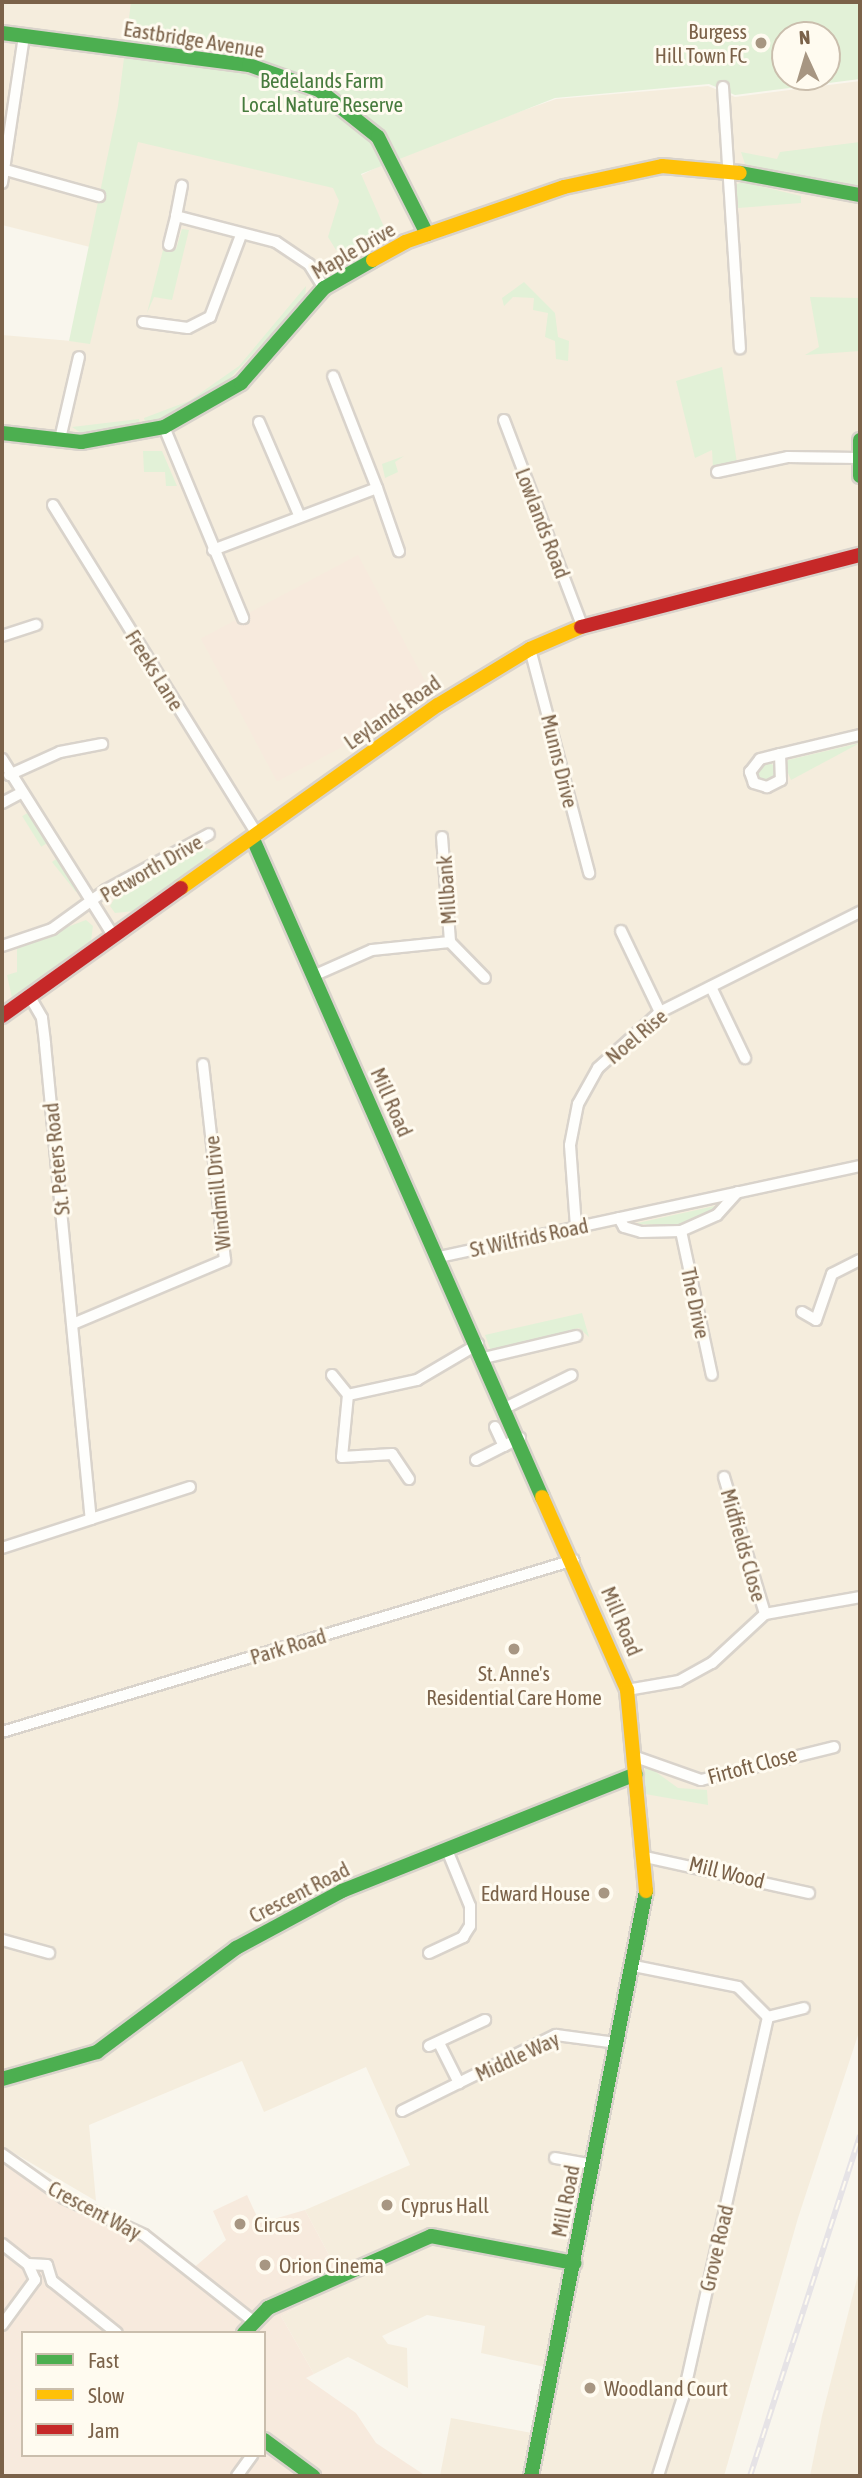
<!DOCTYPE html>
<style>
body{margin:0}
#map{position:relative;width:862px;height:2478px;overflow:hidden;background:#f9f6ed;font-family:"Asap Condensed",sans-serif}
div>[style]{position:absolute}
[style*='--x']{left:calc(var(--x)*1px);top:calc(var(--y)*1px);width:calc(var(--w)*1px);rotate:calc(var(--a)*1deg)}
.residential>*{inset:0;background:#f5eddd}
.commercial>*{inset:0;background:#f7eadd;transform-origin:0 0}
.green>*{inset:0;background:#e2f1d7;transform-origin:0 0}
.round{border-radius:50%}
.roads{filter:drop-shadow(2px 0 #d9d3cb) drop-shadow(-2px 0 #d9d3cb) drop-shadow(0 2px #d9d3cb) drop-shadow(0 -2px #d9d3cb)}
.street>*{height:10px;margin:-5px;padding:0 5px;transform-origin:5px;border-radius:5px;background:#fefefc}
.fast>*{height:14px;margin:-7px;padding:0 7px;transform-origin:7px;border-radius:7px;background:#4caf50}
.slow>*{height:14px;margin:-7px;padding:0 7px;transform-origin:7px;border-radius:7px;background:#ffc107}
.jam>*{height:14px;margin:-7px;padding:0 7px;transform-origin:7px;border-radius:7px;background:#c62828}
.rail>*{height:6px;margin-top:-3px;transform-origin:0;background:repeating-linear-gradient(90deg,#fffbf0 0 10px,#e6e3e6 0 20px);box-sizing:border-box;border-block:2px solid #e6e3e6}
.dots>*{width:19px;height:19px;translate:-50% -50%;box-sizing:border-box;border:4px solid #fffbf0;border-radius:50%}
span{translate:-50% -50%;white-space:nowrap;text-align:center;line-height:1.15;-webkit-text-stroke:6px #fffbf0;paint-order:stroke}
.poi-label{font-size:21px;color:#7b6249}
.right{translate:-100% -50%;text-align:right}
.left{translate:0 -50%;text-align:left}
.street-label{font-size:21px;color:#7b6249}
.park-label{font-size:21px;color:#477b3d}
.frame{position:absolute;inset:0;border:4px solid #7b6249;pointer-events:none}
.legend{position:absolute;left:21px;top:2331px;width:245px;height:126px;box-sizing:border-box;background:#fffbf0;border:2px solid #cabead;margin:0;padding:9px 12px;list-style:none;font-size:21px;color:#7b6249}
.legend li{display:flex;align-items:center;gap:14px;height:35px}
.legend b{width:35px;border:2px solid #cabead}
.north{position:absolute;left:771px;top:21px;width:70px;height:70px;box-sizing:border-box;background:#fffbf0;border:2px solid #cabead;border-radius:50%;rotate:356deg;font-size:19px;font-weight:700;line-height:28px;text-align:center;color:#7b6249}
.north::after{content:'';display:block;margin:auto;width:24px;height:32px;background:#a79682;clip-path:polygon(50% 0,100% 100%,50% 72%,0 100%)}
</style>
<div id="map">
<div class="residential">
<div style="clip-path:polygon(2px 2px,140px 2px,335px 188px,418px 147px,556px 99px,708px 86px,735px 97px,860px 81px,860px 2029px,798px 2218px,724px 2476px,440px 2476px,451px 2418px,548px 2436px,559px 2370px,481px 2353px,485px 2326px,427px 2315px,382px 2336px,388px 2344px,407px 2348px,408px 2388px,348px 2357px,314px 2374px,281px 2316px,343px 2281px,305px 2210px,410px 2165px,366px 2067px,264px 2112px,242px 2061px,89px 2125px,96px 2201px,2px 2146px,2px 335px,83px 342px,102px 250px,2px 225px)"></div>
<div style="clip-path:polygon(860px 2267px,860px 2476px,810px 2476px,822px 2416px)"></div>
</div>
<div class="commercial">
<div style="left:358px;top:555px;width:162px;height:178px;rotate:62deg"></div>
<div style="clip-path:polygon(evenodd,2px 2163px,58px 2201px,117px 2225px,190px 2271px,226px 2240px,213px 2211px,247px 2195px,260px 2223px,305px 2210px,343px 2281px,281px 2316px,314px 2374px,306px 2378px,356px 2413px,376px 2443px,426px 2476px,2px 2476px,2px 2163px,23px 2333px,264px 2333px,264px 2455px,23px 2455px,23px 2333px)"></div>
</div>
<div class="green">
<div style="clip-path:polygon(evenodd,131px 2px,860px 2px,860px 79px,735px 95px,709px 84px,555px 98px,361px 174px,384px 227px,377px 241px,353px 253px,336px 250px,328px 237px,339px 201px,333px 188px,138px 142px,90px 344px,69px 341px,118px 106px,131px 2px,785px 35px,827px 35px,827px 77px,785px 77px,785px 35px)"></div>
<div style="clip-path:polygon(860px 142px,860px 189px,745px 164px,741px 152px,777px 159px,780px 152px)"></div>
<div style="clip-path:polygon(742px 182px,801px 196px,801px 203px,738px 208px,735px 185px)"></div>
<div style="clip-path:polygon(182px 229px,189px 230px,172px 300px,154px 297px,147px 313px,164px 246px,176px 249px)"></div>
<div style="clip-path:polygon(524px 282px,555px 313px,558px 337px,569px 341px,568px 361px,556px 359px,555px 341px,545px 337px,548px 313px,533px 310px,534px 298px,513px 297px,504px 306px,502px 298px)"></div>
<div style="clip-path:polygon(306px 286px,305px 298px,219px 390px,146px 426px,144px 418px,189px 401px,239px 366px)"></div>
<div style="clip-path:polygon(810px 297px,860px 298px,860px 351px,805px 355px,819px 347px)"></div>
<div style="clip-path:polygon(722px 367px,737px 463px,713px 468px,712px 450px,695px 458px,676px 381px)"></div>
<div style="clip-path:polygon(139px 419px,141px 427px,84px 435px,72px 427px)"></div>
<div style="clip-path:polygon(143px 451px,162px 451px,177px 486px,166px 486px,165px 472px,144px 472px)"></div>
<div style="clip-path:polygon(404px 456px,395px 462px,398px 472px,385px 478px,382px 464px)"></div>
<div style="clip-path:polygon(860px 743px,791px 780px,785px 766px,788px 760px)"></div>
<div class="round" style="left:756px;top:762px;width:20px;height:20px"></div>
<div style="left:29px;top:812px;width:36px;height:8px;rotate:58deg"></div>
<div style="clip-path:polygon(206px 848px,218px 852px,135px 911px,115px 913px,110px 906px,119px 891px)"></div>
<div style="clip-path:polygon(59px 857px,76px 886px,76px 892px,52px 862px)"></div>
<div style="clip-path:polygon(86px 920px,93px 926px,91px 941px,12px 998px,7px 975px,17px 972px,17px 946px)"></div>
<div style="clip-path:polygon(724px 1204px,681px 1225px,633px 1224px)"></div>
<div style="clip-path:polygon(582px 1313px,589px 1337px,579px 1328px,491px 1351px,485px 1335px)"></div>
<div style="clip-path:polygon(645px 1764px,678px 1788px,707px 1790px,708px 1805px,645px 1794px)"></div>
</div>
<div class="roads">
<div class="street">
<div style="--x:723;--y:87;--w:262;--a:86.3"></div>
<div style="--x:2;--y:169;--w:101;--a:15.6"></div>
<div style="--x:2;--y:183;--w:149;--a:-81.5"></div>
<div style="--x:176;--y:216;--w:31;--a:-79"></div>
<div style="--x:169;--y:245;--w:30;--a:-76"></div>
<div style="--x:176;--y:216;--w:103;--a:14.6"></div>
<div style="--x:276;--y:242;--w:40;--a:34"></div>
<div style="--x:309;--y:264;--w:28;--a:58"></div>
<div style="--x:143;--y:322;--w:45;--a:7.6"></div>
<div style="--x:188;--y:328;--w:25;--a:-27"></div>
<div style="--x:210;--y:317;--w:88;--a:-69.3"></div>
<div style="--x:504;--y:420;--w:219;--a:69.2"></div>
<div style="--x:259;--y:422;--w:103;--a:66.7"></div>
<div style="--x:164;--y:427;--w:207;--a:67.5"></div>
<div style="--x:60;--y:439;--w:84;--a:-77"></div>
<div style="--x:717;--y:472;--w:73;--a:-11.9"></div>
<div style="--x:788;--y:457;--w:70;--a:0.8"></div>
<div style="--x:377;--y:488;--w:67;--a:70.8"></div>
<div style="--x:53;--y:505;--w:388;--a:58.2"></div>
<div style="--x:213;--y:550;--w:175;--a:-20.7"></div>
<div style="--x:377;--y:488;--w:120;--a:-111.4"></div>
<div style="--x:2;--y:636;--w:36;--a:-18"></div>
<div style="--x:530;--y:649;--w:232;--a:75.2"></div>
<div style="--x:780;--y:754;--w:26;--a:88"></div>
<div style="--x:781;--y:780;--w:16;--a:153"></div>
<div style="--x:767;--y:787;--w:14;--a:-163"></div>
<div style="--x:754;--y:783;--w:12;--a:-110"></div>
<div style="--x:750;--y:772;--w:16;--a:-52"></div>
<div style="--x:760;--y:759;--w:21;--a:-14"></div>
<div style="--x:780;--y:754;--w:82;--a:-13.4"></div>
<div style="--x:2;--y:759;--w:208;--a:57.8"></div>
<div style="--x:9;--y:775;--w:56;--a:-24.3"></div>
<div style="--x:60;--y:752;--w:43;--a:-10.8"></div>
<div style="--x:2;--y:803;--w:19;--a:-28"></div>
<div style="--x:442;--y:837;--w:105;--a:85.6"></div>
<div style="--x:621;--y:931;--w:90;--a:64.3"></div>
<div style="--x:2;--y:946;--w:53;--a:-18.8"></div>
<div style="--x:52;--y:929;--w:67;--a:-35.8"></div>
<div style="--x:106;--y:890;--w:117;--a:-28.5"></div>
<div style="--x:313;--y:976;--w:64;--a:-23.8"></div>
<div style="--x:372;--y:950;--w:78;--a:-5.9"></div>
<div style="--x:450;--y:942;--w:50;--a:45.8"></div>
<div style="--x:711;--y:987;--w:79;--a:64.4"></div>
<div style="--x:30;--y:997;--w:24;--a:60"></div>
<div style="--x:42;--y:1018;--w:26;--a:83"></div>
<div style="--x:45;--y:1044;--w:477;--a:84.5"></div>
<div style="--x:91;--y:1519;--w:104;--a:-17.9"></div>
<div style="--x:619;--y:1218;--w:10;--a:61"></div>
<div style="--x:624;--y:1227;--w:18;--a:16"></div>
<div style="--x:641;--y:1232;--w:40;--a:-1.4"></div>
<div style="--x:681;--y:1231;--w:39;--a:-24"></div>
<div style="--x:717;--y:1215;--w:31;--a:-48"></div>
<div style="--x:576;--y:1227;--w:82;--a:-94.2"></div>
<div style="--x:570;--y:1145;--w:42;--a:-79"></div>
<div style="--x:578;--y:1104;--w:41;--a:-60.9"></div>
<div style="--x:598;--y:1068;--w:84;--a:-42.1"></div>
<div style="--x:660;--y:1012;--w:224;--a:-26.6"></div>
<div style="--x:681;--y:1231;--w:147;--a:77.9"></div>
<div style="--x:439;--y:1257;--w:431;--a:-12.2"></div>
<div style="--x:802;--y:1312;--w:16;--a:30"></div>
<div style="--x:816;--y:1320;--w:49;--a:-70.8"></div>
<div style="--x:832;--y:1274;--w:31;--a:-27"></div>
<div style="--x:73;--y:1324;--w:165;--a:-22.8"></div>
<div style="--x:225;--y:1260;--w:197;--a:-96.4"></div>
<div style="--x:484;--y:1358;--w:95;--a:-13.4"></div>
<div style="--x:332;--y:1375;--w:26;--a:51"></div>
<div style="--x:507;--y:1407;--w:72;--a:-26.2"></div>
<div style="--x:495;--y:1427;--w:21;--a:65"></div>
<div style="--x:504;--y:1446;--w:18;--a:-27"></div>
<div style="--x:476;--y:1460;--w:31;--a:-27"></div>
<div style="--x:724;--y:1477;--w:143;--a:73.3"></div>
<div style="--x:409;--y:1479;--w:30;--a:-124"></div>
<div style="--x:392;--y:1454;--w:50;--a:176.6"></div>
<div style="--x:342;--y:1457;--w:62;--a:-84.5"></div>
<div style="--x:348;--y:1395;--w:71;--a:-12.3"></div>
<div style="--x:417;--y:1380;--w:71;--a:-30.5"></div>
<div style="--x:2;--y:1548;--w:94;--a:-18"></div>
<div style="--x:627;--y:1690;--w:53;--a:-9.8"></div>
<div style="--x:679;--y:1681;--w:38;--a:-29"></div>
<div style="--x:712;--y:1663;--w:72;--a:-42.8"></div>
<div style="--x:765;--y:1614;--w:97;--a:-10.1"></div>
<div style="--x:2;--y:1732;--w:597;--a:-16.74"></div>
<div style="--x:633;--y:1756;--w:72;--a:19.4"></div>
<div style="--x:701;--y:1780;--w:137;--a:-13.9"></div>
<div style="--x:645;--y:1857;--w:168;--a:12.4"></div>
<div style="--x:2;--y:1940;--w:49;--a:15.5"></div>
<div style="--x:429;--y:1953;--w:38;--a:-25"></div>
<div style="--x:463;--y:1937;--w:13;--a:-58"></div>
<div style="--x:470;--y:1926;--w:20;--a:-90"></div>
<div style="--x:470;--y:1906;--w:61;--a:-112.3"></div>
<div style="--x:634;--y:1966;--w:106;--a:11.4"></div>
<div style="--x:738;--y:1987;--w:42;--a:45"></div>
<div style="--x:768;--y:2017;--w:389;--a:102.6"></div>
<div style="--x:683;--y:2397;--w:83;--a:107.6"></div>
<div style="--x:768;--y:2017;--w:37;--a:-14"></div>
<div style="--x:439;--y:2043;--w:45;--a:63.4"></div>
<div style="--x:429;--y:2046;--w:62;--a:-24.9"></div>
<div style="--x:402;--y:2111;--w:172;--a:-26.3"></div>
<div style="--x:556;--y:2035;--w:62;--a:7.5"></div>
<div style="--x:2;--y:2154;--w:76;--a:35.4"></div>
<div style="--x:64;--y:2198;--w:88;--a:24.8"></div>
<div style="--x:144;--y:2235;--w:139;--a:38.3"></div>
<div style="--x:555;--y:2158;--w:40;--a:10"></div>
<div style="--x:2;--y:2244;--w:33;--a:38"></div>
<div style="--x:28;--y:2264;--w:19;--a:3"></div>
<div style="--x:47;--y:2265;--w:17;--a:73"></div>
<div style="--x:52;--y:2281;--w:83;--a:38.7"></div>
<div style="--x:2;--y:2325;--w:56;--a:-53.7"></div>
<div style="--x:35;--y:2280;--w:17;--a:-114"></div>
<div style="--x:237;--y:2476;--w:26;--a:-54"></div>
</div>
<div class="fast">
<div style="--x:2;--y:33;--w:249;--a:7.4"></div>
<div style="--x:249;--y:65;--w:74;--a:19.7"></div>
<div style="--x:319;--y:90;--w:75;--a:38.5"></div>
<div style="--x:378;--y:137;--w:109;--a:63.2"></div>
<div style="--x:740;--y:173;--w:122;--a:10.4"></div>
<div style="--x:2;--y:433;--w:80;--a:6.5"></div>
<div style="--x:81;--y:442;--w:84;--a:-10.2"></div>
<div style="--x:164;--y:427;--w:89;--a:-29.7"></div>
<div style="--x:241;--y:383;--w:126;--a:-48.9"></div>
<div style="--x:324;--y:288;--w:56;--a:-29.7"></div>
<div style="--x:860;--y:440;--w:36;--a:90"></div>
<div style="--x:253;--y:839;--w:719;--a:66.29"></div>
<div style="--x:2;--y:2079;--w:99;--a:-15.9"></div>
<div style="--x:97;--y:2052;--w:174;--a:-36.8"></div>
<div style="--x:236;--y:1948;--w:120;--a:-28.3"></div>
<div style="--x:342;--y:1891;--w:316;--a:-21.7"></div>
<div style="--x:244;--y:2333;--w:35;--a:-46"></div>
<div style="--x:268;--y:2308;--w:178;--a:-23.8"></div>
<div style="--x:431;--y:2236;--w:146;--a:10.7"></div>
<div style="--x:264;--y:2440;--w:61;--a:36.3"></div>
<div style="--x:531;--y:2476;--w:596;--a:-78.88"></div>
</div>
<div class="slow">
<div style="--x:373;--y:260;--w:37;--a:-29"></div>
<div style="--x:405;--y:242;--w:168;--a:-19.1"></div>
<div style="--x:564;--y:187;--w:100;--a:-12.1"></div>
<div style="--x:662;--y:166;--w:78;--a:5.1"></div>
<div style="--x:181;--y:888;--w:315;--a:-35.5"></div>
<div style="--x:438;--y:705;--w:108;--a:-31.3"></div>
<div style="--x:530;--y:649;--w:56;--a:-23.3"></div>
<div style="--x:542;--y:1497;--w:211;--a:66.2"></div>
<div style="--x:627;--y:1690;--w:202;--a:84.6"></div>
</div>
<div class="jam">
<div style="--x:581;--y:627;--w:288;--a:-14.5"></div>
<div style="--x:2;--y:1016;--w:220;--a:-35.6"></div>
</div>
</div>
<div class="rail">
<div style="--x:750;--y:2476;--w:358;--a:-72.1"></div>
</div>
<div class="dots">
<div style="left:761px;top:43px;background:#a79682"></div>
<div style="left:514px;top:1649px;background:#a79682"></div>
<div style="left:604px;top:1893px;background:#a79682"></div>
<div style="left:387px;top:2205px;background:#a79682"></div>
<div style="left:240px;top:2224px;background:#a79682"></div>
<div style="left:265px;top:2265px;background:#a79682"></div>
<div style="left:590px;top:2388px;background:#a79682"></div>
</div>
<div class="poi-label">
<span class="right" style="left:747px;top:43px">Burgess<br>Hill Town FC</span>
<span style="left:514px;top:1685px">St. Anne's<br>Residential Care Home</span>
<span class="right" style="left:590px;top:1893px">Edward House</span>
<span class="left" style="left:401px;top:2205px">Cyprus Hall</span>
<span class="left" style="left:254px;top:2224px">Circus</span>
<span class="left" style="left:279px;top:2265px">Orion Cinema</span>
<span class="left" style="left:604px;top:2388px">Woodland Court</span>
</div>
<div class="street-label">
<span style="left:194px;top:39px;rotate:9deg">Eastbridge Avenue</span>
<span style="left:353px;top:250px;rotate:-30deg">Maple Drive</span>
<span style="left:543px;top:523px;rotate:69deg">Lowlands Road</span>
<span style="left:155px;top:670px;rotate:58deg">Freeks Lane</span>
<span style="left:392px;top:712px;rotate:-35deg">Leylands Road</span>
<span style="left:560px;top:761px;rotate:76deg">Munns Drive</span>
<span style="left:151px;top:868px;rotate:-30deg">Petworth Drive</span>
<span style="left:446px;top:890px;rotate:-94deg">Millbank</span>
<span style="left:636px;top:1036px;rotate:-40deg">Noel Rise</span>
<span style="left:392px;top:1102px;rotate:66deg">Mill Road</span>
<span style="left:56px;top:1159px;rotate:-96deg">St. Peters Road</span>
<span style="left:217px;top:1193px;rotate:-96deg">Windmill Drive</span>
<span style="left:529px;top:1237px;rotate:-12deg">St Wilfrids Road</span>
<span style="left:696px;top:1303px;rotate:78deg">The Drive</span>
<span style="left:744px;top:1545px;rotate:74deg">Midfields Close</span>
<span style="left:622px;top:1621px;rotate:67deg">Mill Road</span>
<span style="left:288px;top:1646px;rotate:-17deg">Park Road</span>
<span style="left:752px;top:1765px;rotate:-15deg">Firtoft Close</span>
<span style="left:727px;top:1872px;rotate:14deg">Mill Wood</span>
<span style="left:299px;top:1892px;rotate:-27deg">Crescent Road</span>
<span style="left:517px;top:2056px;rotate:-25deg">Middle Way</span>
<span style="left:565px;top:2201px;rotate:-79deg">Mill Road</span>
<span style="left:95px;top:2210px;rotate:28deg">Crescent Way</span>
<span style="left:716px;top:2248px;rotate:-77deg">Grove Road</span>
</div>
<div class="park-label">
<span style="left:322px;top:92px">Bedelands Farm<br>Local Nature Reserve</span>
</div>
<div class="frame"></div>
<ul class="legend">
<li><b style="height:9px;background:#4caf50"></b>Fast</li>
<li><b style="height:9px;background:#ffc107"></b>Slow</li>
<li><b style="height:9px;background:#c62828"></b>Jam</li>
</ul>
<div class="north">N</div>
</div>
